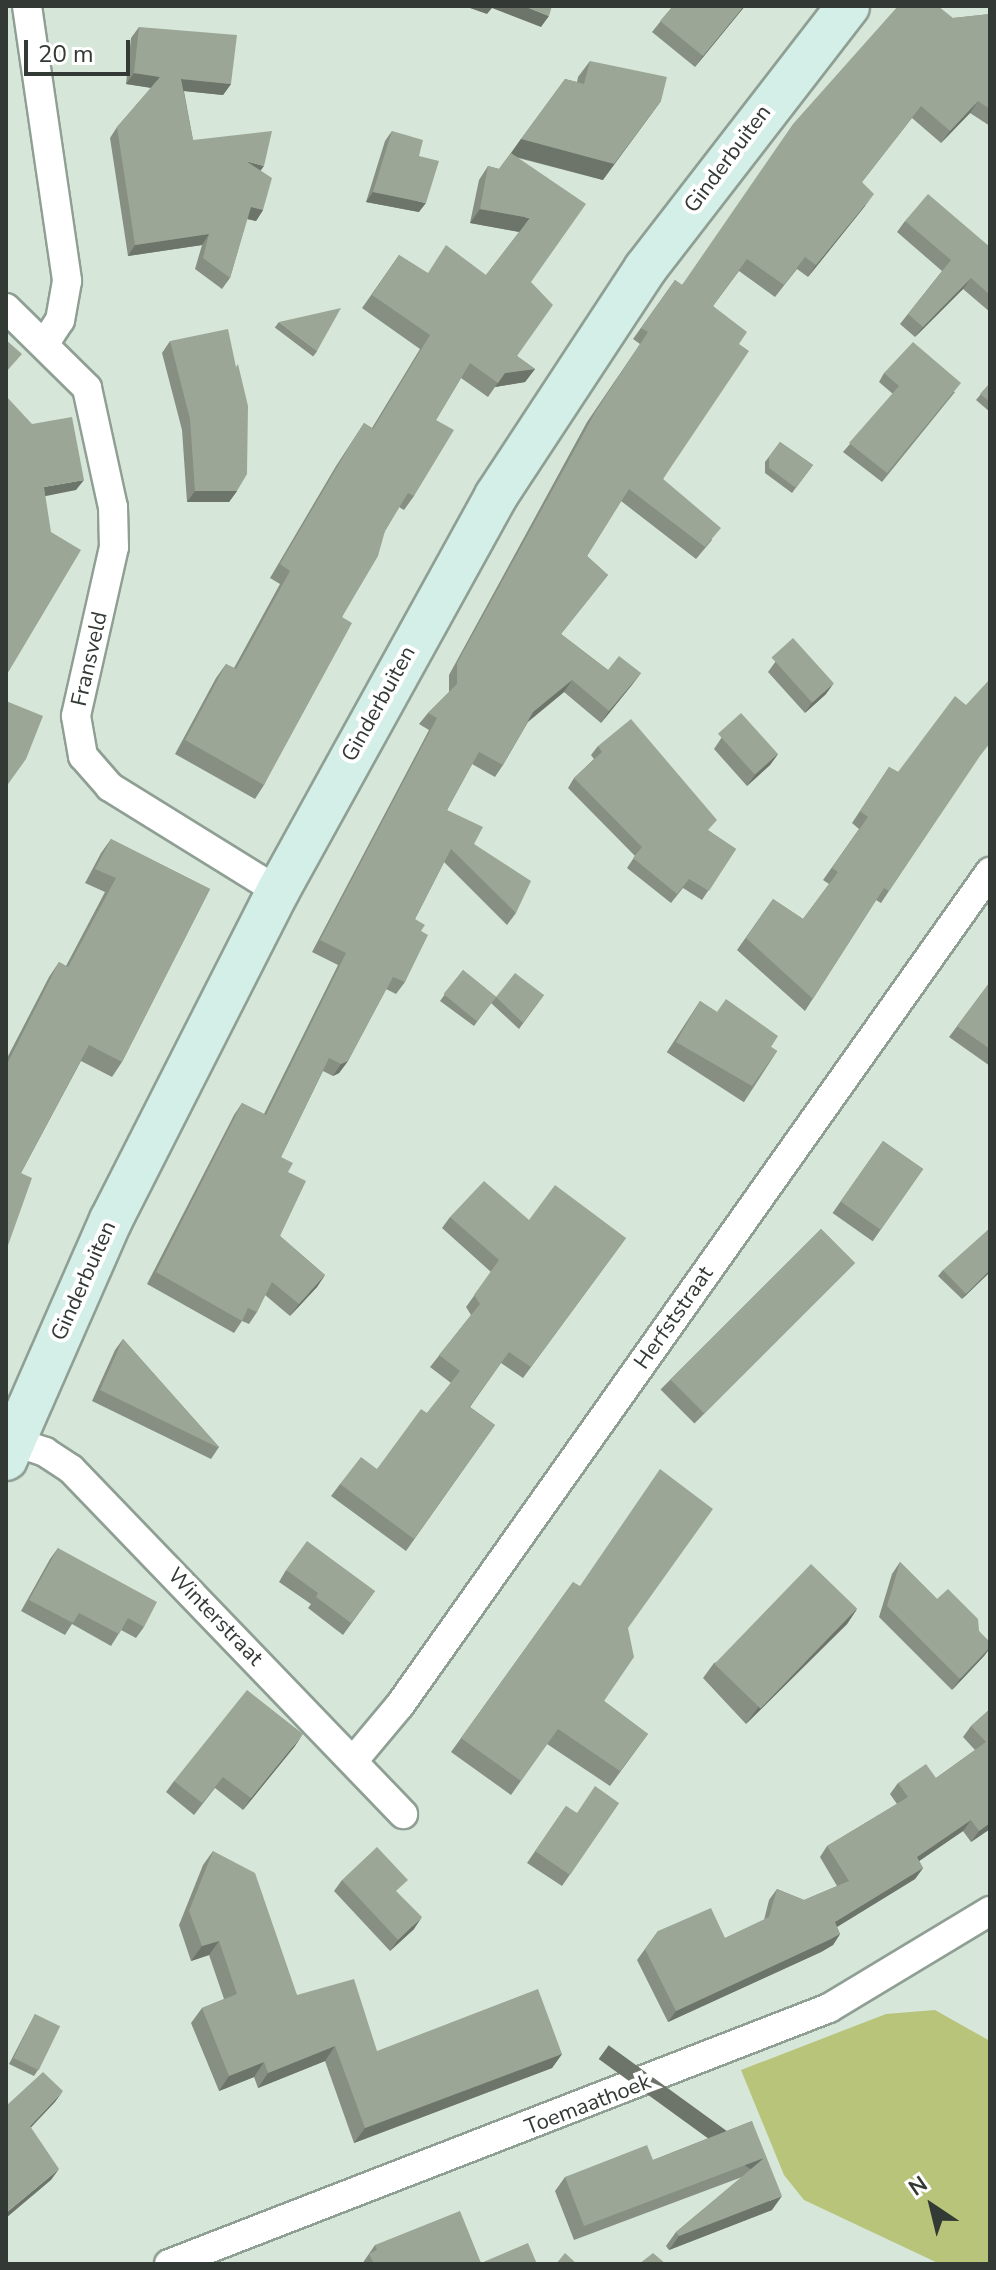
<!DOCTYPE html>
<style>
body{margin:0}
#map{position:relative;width:996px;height:2270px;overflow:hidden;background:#d6e7da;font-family:"Nunito Sans",sans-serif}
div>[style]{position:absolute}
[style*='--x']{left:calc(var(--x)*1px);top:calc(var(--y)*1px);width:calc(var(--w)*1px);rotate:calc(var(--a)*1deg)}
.green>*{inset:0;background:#b8c479}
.roads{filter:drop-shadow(2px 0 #8f9f94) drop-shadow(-2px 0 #8f9f94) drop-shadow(0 2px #8f9f94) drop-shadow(0 -2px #8f9f94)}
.street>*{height:28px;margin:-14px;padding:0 14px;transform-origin:14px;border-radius:14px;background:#fff}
.secondary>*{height:42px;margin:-21px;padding:0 21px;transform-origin:21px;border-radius:21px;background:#d4efe8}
.wall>*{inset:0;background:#868f82;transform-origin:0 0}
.shaded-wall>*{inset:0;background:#6d746a;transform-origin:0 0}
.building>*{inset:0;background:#9ca697;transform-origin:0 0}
span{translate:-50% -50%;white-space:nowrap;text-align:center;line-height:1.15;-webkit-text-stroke:8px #fff;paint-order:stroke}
.street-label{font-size:22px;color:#333934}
.frame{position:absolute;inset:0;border:8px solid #333934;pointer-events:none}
.north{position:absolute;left:892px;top:2166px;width:80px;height:80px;-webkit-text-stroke:6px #fff;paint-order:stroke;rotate:325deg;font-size:22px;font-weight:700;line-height:32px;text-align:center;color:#333934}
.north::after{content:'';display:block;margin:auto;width:28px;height:36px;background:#333934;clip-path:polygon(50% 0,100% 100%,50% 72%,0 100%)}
.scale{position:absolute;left:24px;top:40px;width:106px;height:36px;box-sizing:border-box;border:4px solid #333934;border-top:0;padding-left:10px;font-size:24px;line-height:28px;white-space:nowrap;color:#333934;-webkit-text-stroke:6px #fff;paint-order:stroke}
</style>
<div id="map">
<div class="green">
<div style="clip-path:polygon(935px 2010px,990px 2041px,990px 2264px,940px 2264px,804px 2200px,784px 2175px,741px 2070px,886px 2014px)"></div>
</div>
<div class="roads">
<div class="street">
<div style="--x:27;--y:6;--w:278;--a:81.7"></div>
<div style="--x:67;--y:281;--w:40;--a:100"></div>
<div style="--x:60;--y:320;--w:27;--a:123"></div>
<div style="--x:6;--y:308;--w:114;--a:44.6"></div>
<div style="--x:87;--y:388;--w:122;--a:77.7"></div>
<div style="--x:113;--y:507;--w:40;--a:88.6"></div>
<div style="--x:114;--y:547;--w:173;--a:102.7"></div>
<div style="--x:76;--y:716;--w:41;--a:80.1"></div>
<div style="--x:83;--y:756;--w:41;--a:48.9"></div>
<div style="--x:110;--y:787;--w:198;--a:31.8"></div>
<div style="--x:12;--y:1441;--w:35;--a:18"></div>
<div style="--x:45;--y:1452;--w:31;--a:33"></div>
<div style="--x:71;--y:1469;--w:479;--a:46.1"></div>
<div style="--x:354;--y:1760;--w:72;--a:-50.1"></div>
<div style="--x:400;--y:1705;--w:1021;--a:-54.69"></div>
<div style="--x:169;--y:2264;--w:708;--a:-21.2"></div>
<div style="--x:829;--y:2008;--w:188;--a:-31.1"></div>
</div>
<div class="secondary">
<div style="--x:6;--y:1459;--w:261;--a:-66.3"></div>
<div style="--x:111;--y:1220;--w:369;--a:-63.1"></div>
<div style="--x:278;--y:891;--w:451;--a:-61.1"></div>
<div style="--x:496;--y:496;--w:272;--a:-56.7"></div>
<div style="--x:645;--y:269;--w:332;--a:-52.3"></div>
</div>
</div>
<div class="wall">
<div style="clip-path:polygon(670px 6px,745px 6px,695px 67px,652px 32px,672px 7px)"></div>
<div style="clip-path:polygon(990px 14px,990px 126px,970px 113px,941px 143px,912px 118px,862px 182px,865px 206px,808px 277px,797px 269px,775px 297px,739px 271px,713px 306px,739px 343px,663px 479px,712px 540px,696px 559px,621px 501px,587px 556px,608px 575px,561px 634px,608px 670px,641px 673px,601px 723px,564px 692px,528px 722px,503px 765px,495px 777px,472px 764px,447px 810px,474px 844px,516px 913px,507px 925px,444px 862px,415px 919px,421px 931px,405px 982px,396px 994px,386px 989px,348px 1061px,339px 1073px,333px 1076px,323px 1071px,281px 1157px,288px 1172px,280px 1236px,325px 1275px,317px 1287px,290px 1316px,265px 1295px,257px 1312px,249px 1324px,242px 1321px,234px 1333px,147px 1284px,234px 1115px,242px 1103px,264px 1114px,338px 965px,312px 952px,429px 730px,419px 724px,428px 713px,449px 692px,449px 675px,587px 422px,640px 344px,633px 339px,675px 280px,682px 285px,953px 18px)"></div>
<div style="clip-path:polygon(139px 27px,231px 84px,223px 95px,184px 91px,193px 140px,261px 171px,263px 210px,256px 221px,247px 219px,230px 278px,222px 289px,195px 269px,202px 245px,128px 256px,110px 138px,117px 127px,151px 88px,126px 84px,131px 38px)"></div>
<div style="clip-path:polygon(590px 61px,603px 180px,518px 158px,531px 282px,517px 356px,535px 369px,525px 382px,495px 387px,488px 397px,461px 378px,436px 420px,414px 496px,404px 510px,399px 507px,385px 531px,342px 617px,264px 785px,255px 799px,175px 754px,216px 678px,226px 664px,234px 668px,280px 584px,270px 578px,336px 466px,364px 423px,372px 428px,420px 349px,362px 308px,399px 255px,427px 273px,486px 275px,519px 232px,470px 223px,479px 180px,488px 166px,499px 169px,565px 79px,577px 82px,578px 77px)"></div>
<div style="clip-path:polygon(392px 131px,419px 156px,419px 212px,366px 202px,385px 141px)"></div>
<div style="clip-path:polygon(905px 221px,990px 247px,990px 312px,963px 289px,915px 337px,900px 324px,942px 271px,897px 232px)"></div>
<div style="left:279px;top:322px;width:48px;height:7px;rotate:37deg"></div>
<div style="clip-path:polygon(170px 341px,237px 491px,229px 502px,187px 502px,182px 430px,162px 353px)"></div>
<div style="clip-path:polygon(884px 373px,955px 392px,882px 482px,843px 452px,893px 394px,879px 382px)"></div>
<div style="clip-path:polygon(990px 383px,990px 412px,976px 400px)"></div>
<div style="clip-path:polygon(780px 442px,813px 465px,792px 493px,765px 473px,765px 462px)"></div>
<div style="clip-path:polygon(776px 661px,826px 694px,805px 713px,768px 672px)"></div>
<div style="clip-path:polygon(722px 737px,778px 754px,770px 765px,747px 786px,714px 749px)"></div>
<div style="clip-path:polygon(598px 746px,709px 831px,736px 849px,702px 900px,683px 888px,671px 903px,627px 868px,635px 856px,568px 788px,574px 778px,594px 759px,591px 755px)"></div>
<div style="clip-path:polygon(973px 765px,881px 903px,876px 900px,805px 1011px,737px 950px,773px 899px,803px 919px,829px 884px,823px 880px,859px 829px,852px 823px,889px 767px,898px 772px)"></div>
<div style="clip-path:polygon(111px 839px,210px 889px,122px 1062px,112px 1077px,81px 1061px,21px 1173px,6px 1251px,6px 1060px,49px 977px,59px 962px,66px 966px,105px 892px,85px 883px,101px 853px)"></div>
<div style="clip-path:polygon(463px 970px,496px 997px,544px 995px,519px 1029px,491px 1003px,474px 1026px,440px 1001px)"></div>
<div style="clip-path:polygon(990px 982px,990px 1066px,949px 1037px)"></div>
<div style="left:700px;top:1001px;width:92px;height:61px;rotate:33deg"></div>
<div style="left:883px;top:1141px;width:49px;height:88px;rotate:35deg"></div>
<div style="clip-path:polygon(450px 1217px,529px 1220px,626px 1238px,523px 1378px,501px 1363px,470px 1407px,495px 1425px,406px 1551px,331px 1496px,340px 1484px,377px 1469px,427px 1413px,451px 1383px,430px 1367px,471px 1315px,466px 1307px,491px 1272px,442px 1228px)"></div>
<div style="left:821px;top:1229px;width:48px;height:227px;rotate:45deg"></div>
<div style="clip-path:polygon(943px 1270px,990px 1272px,962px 1299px,938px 1276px)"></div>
<div style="clip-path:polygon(123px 1339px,219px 1447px,211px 1459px,92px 1401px,115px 1350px)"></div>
<div style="clip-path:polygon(58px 1548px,144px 1627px,136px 1638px,121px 1630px,111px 1646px,72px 1624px,65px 1635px,21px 1611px,50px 1559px)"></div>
<div style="clip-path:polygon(900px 1562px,937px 1599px,979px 1631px,990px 1648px,984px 1656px,952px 1690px,879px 1617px,892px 1574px)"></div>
<div style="clip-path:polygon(286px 1570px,375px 1591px,343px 1635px,308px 1608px,311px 1604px,279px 1582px)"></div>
<div style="clip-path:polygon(573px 1582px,628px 1628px,604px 1701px,648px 1734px,610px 1786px,547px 1744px,511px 1795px,451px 1752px)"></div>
<div style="clip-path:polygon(857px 1609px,847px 1624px,746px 1724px,703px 1678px,714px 1663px)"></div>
<div style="clip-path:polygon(990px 1709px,990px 1829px,971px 1842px,963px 1831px,919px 1861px,923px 1868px,915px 1879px,837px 1927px,840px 1934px,833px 1945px,821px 1952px,668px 2022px,637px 1960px,658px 1931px,725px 1938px,764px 1920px,769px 1900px,777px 1889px,804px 1900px,837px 1886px,820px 1857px,827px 1846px,897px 1804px,890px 1794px,898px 1783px,936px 1778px,975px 1750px,963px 1737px,971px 1726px)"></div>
<div style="clip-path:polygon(295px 1746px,243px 1810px,215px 1788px,194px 1815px,166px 1792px,174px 1781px)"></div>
<div style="clip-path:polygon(619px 1803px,562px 1886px,527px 1863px,566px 1806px,576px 1813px)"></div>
<div style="clip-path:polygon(213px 1851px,297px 1995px,377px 2051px,562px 2054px,552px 2068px,354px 2143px,325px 2061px,258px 2088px,254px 2077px,219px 2091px,191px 2023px,202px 2008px,224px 1999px,209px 1955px,191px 1961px,179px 1925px,203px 1865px)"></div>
<div style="clip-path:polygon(342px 1880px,398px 1893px,414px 1929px,390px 1951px,334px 1891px)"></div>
<div style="clip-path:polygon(35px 2014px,38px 2070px,34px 2076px,9px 2064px)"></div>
<div style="clip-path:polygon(752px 2121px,772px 2210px,669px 2250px,666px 2246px,676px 2232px,742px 2177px,574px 2240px,555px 2191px,565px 2177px,653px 2160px)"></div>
<div style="clip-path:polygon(375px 2245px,481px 2263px,537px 2264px,362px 2264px)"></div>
</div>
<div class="shaded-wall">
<div style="clip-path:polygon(464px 6px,524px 6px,549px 16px,541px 27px,492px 8px,487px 14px)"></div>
<div style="clip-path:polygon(744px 6px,745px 6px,695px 67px,703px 56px)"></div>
<div style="clip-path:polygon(134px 73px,160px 77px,153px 88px,126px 84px)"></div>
<div style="clip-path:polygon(181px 79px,231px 84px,223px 95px,174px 90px)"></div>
<div style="clip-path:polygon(661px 101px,603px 180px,510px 155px,521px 139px)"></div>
<div style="clip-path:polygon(978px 101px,970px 113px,941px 143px,950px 131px)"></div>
<div style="clip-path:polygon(246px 161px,264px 166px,256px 177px)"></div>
<div style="clip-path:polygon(373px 192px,426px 203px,419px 212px,366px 202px)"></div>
<div style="clip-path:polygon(874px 194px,865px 206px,808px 277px,816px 265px)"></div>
<div style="clip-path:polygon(251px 207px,263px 210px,256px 221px,243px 218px)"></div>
<div style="clip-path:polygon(480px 209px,530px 218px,520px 232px,470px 223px)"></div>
<div style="clip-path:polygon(209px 234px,202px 245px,128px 256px,135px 245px)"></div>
<div style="clip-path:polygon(971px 278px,963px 289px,915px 337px,923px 327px)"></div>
<div style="clip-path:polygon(535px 369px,525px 382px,495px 387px,505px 373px)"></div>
<div style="clip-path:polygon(84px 480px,76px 490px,36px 498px,44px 487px)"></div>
<div style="clip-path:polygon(195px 491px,237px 491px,229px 502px,187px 502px)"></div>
<div style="clip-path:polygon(641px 673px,632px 685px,601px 723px,609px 711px)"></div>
<div style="clip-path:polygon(572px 680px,564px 692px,525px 724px,533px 712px)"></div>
<div style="clip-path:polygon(834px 683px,826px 694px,805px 713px,813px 701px)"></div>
<div style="clip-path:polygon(778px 754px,770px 765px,747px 786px,755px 775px)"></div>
<div style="clip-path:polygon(348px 1061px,339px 1073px,333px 1076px,341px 1064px)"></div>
<div style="clip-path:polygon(990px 1270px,990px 1272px,962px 1299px,966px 1294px)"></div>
<div style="clip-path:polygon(325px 1275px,317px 1287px,290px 1316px,299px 1304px)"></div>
<div style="clip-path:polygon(857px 1609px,847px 1624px,746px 1724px,757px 1709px)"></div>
<div style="clip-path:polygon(990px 1648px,984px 1656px,952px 1690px,960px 1679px)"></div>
<div style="clip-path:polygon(303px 1734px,295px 1746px,243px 1810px,251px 1798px)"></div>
<div style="clip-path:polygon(971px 1820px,963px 1831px,909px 1868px,917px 1857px)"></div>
<div style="clip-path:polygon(990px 1823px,990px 1829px,971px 1842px,979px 1831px)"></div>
<div style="clip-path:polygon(923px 1868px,915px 1879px,827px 1933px,835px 1922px)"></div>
<div style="clip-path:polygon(422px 1917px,414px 1929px,390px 1951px,398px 1940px)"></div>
<div style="clip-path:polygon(840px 1934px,833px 1945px,821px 1952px,668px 2022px,676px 2011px)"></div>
<div style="clip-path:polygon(219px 1941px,209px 1955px,191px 1961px,202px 1946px)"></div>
<div style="clip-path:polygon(335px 2046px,325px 2061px,258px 2088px,268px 2073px)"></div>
<div style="clip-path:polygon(562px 2054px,552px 2068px,354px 2143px,365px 2128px)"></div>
<div style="clip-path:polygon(264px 2062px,254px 2077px,219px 2091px,229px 2076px)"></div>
<div style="clip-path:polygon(63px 2091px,55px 2102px,22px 2137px,30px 2126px)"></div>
<div style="left:764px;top:2158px;width:17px;height:192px;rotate:126deg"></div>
<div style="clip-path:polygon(59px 2169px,51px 2180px,6px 2218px,6px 2213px)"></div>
<div style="clip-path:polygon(782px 2196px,772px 2210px,669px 2250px,679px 2236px)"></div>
</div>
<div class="building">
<div style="clip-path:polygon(524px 6px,552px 6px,549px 16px)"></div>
<div style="clip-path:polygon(673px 6px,744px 6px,703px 56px,660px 21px)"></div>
<div style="clip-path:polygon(898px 6px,938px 6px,953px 18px,990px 14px,990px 109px,978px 101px,950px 131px,921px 106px,862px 182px,874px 194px,816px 265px,805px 257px,784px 285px,747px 259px,713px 306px,747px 332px,739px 344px,749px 351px,663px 479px,721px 528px,705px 547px,629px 489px,587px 556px,608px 575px,561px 634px,608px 670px,619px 656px,641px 673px,609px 711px,572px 680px,533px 712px,503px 765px,479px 752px,447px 810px,483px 827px,474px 844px,531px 881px,516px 913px,451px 849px,415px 919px,425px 925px,421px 931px,428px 935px,405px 982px,393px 977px,348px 1061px,341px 1064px,329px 1058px,281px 1157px,293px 1163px,288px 1172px,306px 1181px,280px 1236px,325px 1275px,299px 1304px,272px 1282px,257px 1312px,248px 1308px,242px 1321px,156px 1272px,242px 1103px,266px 1115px,346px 953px,320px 940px,437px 718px,428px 713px,457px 684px,457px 663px,596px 411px,648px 332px,641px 328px,675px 280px,682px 285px,793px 124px)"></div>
<div style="clip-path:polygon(139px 27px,237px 35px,231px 84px,181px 79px,193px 140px,272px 131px,264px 166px,246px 161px,272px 178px,263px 210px,251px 207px,230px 278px,203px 258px,209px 234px,135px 245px,117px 127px,160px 77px,134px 73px)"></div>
<div style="clip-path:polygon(590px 61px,667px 77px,661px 101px,614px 164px,521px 139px,565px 79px,584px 84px)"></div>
<div style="clip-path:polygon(392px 131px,423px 140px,419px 156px,439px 161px,426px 203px,373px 192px)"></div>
<div style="clip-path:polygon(511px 153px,586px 204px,531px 282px,553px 305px,517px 356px,535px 369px,505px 373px,498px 383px,470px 363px,436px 420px,454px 430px,414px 496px,408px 493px,385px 531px,378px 556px,342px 617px,352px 623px,264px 785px,185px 740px,226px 664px,236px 669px,290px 571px,280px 564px,346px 452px,364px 423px,373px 429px,430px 335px,372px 295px,399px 255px,428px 273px,446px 245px,486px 275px,530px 218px,480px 209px,488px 166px,499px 169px)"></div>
<div style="clip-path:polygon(928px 194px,990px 247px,990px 295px,971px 278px,923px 327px,908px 314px,951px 260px,905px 221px)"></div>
<div style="clip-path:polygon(341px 308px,317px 351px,279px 322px)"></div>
<div style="clip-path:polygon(228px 329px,236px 367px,238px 364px,248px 406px,247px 474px,237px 491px,195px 491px,190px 419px,170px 341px)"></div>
<div style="clip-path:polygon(6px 340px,22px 354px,6px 372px)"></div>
<div style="clip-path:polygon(913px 342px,961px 383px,887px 473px,849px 443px,899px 386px,884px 373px)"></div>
<div style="clip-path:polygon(990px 383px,990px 402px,980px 394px)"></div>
<div style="clip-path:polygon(6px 396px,32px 424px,72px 417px,84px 480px,44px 487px,51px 532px,81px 550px,6px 676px)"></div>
<div style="clip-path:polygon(780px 442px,813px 465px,796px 488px,769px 468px,769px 457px)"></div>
<div style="left:793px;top:638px;width:61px;height:29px;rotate:48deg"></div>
<div style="clip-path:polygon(990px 679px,990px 743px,980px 756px,889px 891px,884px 888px,813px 999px,746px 938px,773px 899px,803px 919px,838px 872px,832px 868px,868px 817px,860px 811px,889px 767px,898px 772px,955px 696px,966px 705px)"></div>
<div style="clip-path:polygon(6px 701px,43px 716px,26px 759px,6px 787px)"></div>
<div style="left:741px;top:713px;width:55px;height:31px;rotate:48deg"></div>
<div style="clip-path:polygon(631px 719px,717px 820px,708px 830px,736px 849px,709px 891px,689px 879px,677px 894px,633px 858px,642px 847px,574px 778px,602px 752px,598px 746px)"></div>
<div style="clip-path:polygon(111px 839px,210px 889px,122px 1062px,89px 1045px,21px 1173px,32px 1178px,6px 1251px,6px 1066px,59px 962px,68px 967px,116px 878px,95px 869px)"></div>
<div style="left:463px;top:970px;width:43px;height:31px;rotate:39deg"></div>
<div style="clip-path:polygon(515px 973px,544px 995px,523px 1023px,496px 997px)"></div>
<div style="clip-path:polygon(990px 982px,990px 1049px,957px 1026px)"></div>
<div style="clip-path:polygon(726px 999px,778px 1036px,771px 1047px,777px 1051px,752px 1086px,676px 1042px,700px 1001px,717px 1012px)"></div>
<div style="left:883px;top:1141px;width:49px;height:74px;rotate:35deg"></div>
<div style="clip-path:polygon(484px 1181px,529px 1220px,555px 1185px,626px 1238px,531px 1367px,509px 1352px,469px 1407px,495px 1425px,414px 1539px,340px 1484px,361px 1457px,377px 1469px,421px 1409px,427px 1413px,460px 1371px,439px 1355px,480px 1304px,474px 1295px,499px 1260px,450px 1217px)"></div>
<div style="clip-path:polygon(990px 1228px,990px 1270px,966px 1294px,943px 1270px)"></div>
<div style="left:821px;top:1229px;width:48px;height:213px;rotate:45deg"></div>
<div style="clip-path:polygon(123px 1339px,219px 1447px,219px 1448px,100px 1390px)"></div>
<div style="clip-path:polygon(660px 1469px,713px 1509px,628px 1628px,634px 1657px,604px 1701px,648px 1734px,620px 1771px,558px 1729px,521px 1781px,461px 1738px,573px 1582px,580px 1586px)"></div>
<div style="clip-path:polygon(307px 1541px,375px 1591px,351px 1623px,316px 1597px,318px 1593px,286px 1570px)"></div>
<div style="clip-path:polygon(58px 1548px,157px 1602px,144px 1627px,128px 1618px,119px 1634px,79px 1613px,73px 1623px,29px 1600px)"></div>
<div style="clip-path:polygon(900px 1562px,937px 1599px,948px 1589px,978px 1619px,979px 1631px,990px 1642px,990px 1647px,960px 1679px,887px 1606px)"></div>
<div style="left:811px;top:1564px;width:64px;height:139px;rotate:44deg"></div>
<div style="clip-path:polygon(247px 1690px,303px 1734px,251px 1798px,223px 1777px,202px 1803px,174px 1781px)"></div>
<div style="clip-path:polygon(990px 1709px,990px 1823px,979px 1831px,971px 1820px,917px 1857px,923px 1868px,835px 1922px,840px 1934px,829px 1940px,676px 2011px,645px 1949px,658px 1931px,711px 1908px,725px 1938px,769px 1917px,777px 1889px,804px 1900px,849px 1881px,827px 1846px,908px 1797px,898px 1783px,926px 1764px,936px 1778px,986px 1742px,971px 1726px)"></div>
<div style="clip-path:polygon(595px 1786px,619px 1803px,570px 1875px,535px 1851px,566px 1806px,577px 1813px)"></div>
<div style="clip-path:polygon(377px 1847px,408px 1880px,396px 1891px,422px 1917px,398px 1940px,342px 1880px)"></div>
<div style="clip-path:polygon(213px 1851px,255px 1873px,297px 1995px,354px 1979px,377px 2051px,538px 1989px,562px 2054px,365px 2128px,335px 2046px,268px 2073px,264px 2062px,229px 2076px,202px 2008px,237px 1994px,219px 1941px,202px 1946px,189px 1911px)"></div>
<div style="left:35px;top:2014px;width:28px;height:49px;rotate:26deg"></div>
<div style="clip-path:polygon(43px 2072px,63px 2091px,30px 2126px,59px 2169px,6px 2213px,6px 2106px)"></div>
<div style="clip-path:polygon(752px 2121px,782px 2196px,679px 2236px,676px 2232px,764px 2158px,584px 2226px,565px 2177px,647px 2145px,653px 2160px)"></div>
<div style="clip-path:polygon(460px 2211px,481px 2263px,528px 2243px,537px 2264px,374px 2264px,369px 2254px,377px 2250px,375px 2245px)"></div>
<div style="clip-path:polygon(565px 2253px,577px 2264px,556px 2264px)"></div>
<div style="clip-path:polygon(653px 2253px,666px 2264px,639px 2264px)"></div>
</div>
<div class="street-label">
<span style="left:728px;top:159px;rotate:-53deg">Ginderbuiten</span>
<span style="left:90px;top:659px;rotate:-77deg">Fransveld</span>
<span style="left:379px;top:704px;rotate:-61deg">Ginderbuiten</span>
<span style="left:84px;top:1281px;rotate:-66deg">Ginderbuiten</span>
<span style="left:674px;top:1318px;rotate:-55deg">Herfststraat</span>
<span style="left:215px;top:1617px;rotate:46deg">Winterstraat</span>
<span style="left:588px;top:2105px;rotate:-21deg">Toemaathoek</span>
</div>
<div class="frame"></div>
<div class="north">N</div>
<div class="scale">20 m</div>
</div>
